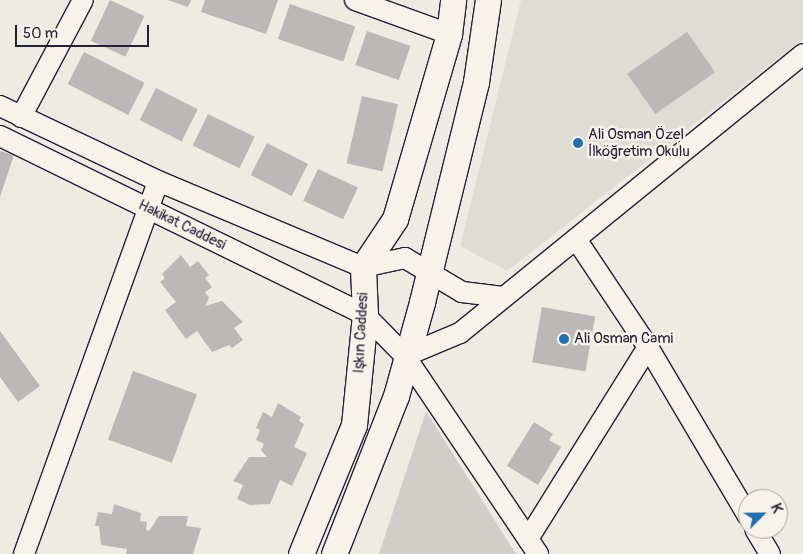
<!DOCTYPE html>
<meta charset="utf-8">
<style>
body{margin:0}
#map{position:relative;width:803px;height:554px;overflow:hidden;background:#eeebe1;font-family:Pangolin,sans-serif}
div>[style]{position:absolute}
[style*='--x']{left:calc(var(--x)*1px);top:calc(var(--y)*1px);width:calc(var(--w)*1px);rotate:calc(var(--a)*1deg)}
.built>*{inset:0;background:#dfdcd4}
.green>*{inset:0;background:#d1cdc9}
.building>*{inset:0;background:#bbb8b7;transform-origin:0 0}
.roads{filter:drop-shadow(1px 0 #22223b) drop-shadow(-1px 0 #22223b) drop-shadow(0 1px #22223b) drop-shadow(0 -1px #22223b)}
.minor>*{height:20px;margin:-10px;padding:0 10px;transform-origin:10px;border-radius:10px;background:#f7f3e8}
.tertiary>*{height:25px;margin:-12.5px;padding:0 12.5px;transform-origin:12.5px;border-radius:12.5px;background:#f7f3e8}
.dots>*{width:14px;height:14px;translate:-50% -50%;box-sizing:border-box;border:2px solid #f7f3e8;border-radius:50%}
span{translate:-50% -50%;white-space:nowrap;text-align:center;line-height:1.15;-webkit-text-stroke:5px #f7f3e8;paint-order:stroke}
.poi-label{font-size:15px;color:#22223b}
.left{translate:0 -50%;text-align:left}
.street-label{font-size:15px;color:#22223b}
.north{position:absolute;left:738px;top:489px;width:50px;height:50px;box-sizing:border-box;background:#f7f3e8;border:1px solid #a29fa3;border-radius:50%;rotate:67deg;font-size:14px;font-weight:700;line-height:20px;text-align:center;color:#22223b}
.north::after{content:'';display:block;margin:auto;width:18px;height:22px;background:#1f6fb2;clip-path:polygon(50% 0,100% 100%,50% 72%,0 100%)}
.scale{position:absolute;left:15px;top:25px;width:134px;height:22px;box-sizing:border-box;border:2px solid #22223b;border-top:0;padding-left:6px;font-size:15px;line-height:18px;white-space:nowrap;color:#22223b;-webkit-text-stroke:4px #f7f3e8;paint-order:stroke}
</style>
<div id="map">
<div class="built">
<div style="clip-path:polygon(521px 0,803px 0,803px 39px,507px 271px,460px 246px)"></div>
</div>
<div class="green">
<div style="clip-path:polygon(426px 411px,516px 554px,379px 554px)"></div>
</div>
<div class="building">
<div style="left:110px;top:0;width:38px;height:45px;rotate:25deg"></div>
<div style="clip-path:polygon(168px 0,191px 0,188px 7px)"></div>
<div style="clip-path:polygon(205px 0,278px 0,266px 34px,201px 12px)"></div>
<div style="left:290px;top:4px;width:69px;height:37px;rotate:19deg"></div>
<div style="left:367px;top:31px;width:46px;height:36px;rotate:19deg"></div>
<div style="left:687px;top:32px;width:49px;height:73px;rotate:55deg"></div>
<div style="left:84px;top:52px;width:68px;height:36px;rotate:27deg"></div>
<div style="left:156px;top:88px;width:47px;height:36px;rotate:27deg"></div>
<div style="left:362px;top:96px;width:37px;height:69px;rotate:13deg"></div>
<div style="left:208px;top:114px;width:52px;height:35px;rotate:26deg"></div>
<div style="left:267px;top:143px;width:46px;height:36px;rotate:27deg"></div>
<div style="clip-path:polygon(0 151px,14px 155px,0 197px)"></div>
<div style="left:318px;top:169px;width:44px;height:35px;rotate:25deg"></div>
<div style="clip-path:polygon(181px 255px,190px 267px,198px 261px,209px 275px,205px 278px,212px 287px,205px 292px,209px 298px,205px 306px,222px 301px,243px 322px,234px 328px,243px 340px,232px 348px,229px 345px,212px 352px,197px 331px,186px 339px,165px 310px,176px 302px,160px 282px,165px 278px,162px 274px)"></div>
<div style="left:542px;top:307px;width:54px;height:56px;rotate:10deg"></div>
<div style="clip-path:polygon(0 331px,40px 386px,18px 402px,0 377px)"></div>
<div style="left:133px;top:371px;width:68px;height:73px;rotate:20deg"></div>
<div style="clip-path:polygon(278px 403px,301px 417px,299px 421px,304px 424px,294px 447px,307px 453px,292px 486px,280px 480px,270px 504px,250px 505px,237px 499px,243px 485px,233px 481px,249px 457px,267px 457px,261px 450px,264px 444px,256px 440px,260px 430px,256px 428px,263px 412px,272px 417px)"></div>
<div style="clip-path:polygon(534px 422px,553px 434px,549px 440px,561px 447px,538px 485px,507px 466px)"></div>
<div style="clip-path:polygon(114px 504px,141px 513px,140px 521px,147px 522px,146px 530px,149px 531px,159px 516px,188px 516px,186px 526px,201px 528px,193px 554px,126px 554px,127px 549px,101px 545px,99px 526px,95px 526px,98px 512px,112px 514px)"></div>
</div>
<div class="roads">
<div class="minor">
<div style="--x:355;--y:0;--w:100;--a:19.9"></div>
<div style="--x:0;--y:106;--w:175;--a:25.4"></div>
<div style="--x:158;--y:181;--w:222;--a:22.8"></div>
<div style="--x:363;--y:267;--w:43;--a:-12.1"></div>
<div style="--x:405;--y:258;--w:66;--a:30.8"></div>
<div style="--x:462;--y:292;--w:41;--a:7"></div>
<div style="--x:21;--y:117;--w:132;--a:-62.1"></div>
<div style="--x:0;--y:136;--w:407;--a:26.1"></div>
<div style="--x:365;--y:315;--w:57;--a:45.7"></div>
<div style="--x:405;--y:356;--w:60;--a:-22.7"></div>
<div style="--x:460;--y:333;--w:442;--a:-39.1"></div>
<div style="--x:576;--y:239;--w:130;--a:56.3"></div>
<div style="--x:648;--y:347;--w:196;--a:59.4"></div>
<div style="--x:405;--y:356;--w:239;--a:56.1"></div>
<div style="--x:755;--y:529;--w:29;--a:59"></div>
<div style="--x:528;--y:539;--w:226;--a:-58"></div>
<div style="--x:24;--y:554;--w:396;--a:-70.2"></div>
</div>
<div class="tertiary">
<div style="--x:301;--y:554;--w:139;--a:-67.7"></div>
<div style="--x:354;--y:425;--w:111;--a:-84.3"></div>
<div style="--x:365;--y:315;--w:48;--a:-92.4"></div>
<div style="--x:363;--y:267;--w:58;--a:-56.3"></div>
<div style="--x:395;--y:219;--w:193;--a:-73.7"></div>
<div style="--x:449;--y:34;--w:34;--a:-83"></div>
<div style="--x:334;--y:554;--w:170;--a:-68.6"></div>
<div style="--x:396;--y:396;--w:98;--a:-74.5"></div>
<div style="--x:422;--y:302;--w:227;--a:-76.2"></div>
<div style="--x:476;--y:82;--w:83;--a:-81.7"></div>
</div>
</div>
<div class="dots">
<div style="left:578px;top:143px;background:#1f6fb2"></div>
<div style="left:564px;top:339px;background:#1f6fb2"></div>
</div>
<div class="poi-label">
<span class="left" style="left:588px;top:143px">Ali Osman Özel<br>İlköğretim Okulu</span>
<span class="left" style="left:574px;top:339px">Ali Osman Cami</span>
</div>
<div class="street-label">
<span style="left:182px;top:225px;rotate:26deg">Hakikat Caddesi</span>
<span style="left:361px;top:333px;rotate:-87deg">Işkın Caddesi</span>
</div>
<div class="north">K</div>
<div class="scale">50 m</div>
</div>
